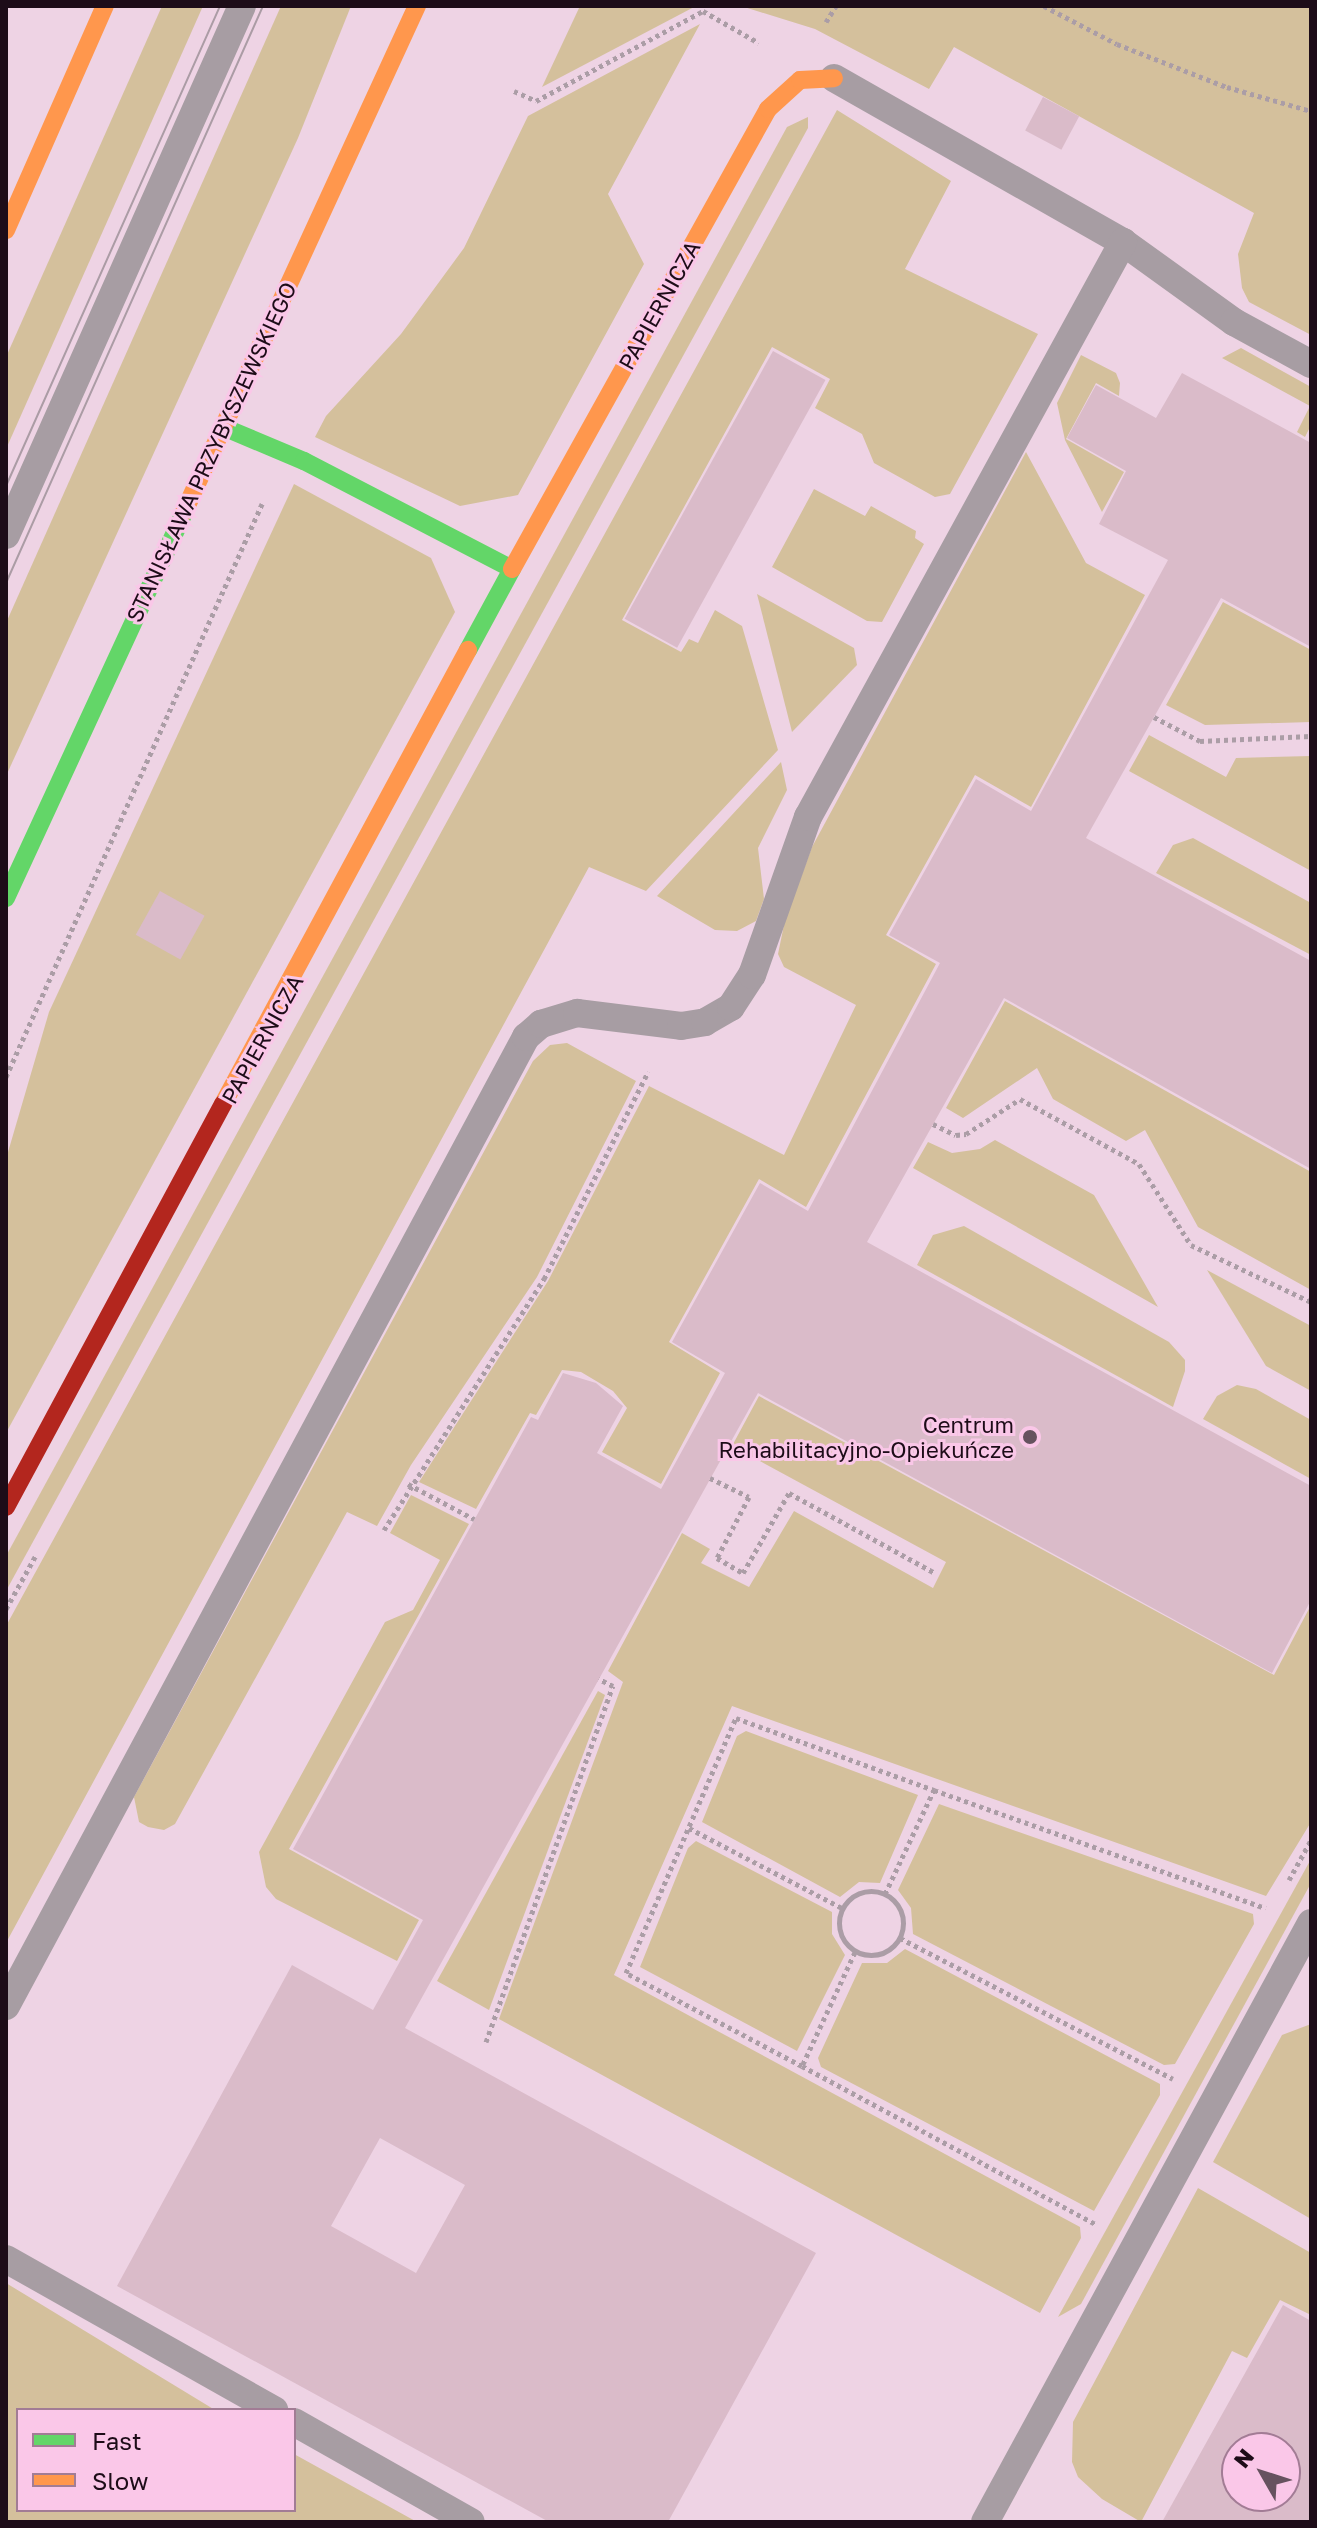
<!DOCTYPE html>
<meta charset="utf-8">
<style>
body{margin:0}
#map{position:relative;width:1317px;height:2528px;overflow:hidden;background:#eed3e4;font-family:"Golos Text",sans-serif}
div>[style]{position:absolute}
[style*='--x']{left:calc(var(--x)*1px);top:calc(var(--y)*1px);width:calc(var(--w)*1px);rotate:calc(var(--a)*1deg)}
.green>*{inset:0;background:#d4c09c}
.building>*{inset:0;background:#dabbc9;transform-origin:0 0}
.path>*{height:5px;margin-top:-2.5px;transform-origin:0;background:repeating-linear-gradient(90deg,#ab9da6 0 4px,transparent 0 8px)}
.path>.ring{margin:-2.5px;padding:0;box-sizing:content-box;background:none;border:5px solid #ab9da6;border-radius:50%}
.lane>*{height:28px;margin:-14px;padding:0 14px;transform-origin:14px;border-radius:14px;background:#a79da3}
.fast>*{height:18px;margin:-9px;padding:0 9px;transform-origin:9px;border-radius:9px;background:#63d668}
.slow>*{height:18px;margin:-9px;padding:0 9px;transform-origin:9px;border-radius:9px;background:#ff974d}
.jam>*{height:18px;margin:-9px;padding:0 9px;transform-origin:9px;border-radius:9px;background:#b3261e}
.tram>*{height:2px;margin:-1px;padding:0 1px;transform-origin:1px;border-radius:1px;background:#ab9ca5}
.dots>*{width:22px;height:22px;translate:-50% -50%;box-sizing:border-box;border:4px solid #fac7e8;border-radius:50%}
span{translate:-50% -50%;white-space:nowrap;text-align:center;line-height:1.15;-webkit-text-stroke:6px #fac7e8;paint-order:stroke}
.street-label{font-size:22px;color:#1d0c18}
.poi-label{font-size:22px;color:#1d0c18}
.right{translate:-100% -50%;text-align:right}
.frame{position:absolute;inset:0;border:8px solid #1d0c18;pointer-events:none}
.legend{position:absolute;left:16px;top:2408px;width:280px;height:104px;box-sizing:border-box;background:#fac7e8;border:2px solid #a27c95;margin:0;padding:10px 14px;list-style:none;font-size:24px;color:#1d0c18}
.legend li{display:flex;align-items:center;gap:16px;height:40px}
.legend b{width:40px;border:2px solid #a27c95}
.north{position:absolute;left:1221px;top:2432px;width:80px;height:80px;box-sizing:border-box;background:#fac7e8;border:2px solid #a27c95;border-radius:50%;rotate:309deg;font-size:22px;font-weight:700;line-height:32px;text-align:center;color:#1d0c18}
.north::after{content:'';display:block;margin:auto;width:28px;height:36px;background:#66525f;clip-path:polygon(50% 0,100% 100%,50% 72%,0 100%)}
</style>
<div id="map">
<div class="green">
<div style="clip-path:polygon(162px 6px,203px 6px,6px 449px,6px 357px)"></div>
<div style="clip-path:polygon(281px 6px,351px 6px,298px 138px,6px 776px,6px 623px)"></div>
<div style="clip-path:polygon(580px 6px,696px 6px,542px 87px)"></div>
<div style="clip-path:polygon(741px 6px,1311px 6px,1311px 335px,1249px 302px,1242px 288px,1238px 254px,1254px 213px,954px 47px,929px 89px,815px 29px)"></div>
<div style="clip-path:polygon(700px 24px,608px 194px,644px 264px,518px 495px,460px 506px,315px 437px,326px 416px,401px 334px,464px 248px,528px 116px)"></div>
<div style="clip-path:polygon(837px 110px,951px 181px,905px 269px,1038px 334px,950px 494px,935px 497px,874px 463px,862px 434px,815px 408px,830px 379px,772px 347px,622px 620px,681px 652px,689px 639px,698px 643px,715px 610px,742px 626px,778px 750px,646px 891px,589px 867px,6px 1943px,6px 1626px)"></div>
<div style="clip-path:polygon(808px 117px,808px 128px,6px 1591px,6px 1556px,787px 127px)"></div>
<div style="clip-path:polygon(1241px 348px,1311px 387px,1311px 425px,1305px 437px,1297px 432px,1310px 406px,1222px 358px)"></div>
<div style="clip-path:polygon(1081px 355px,1116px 373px,1120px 383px,1119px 396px,1096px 383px,1066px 439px,1124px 472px,1102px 512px,1065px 440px,1057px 403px)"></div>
<div style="clip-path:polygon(1026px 452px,1086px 563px,1145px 595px,1031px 807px,975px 775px,886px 935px,936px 964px,806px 1207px,759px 1179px,669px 1342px,720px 1373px,661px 1484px,602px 1452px,627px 1408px,613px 1391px,581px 1372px,562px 1370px,536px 1415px,530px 1413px,476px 1509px,419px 1482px,548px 1281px,649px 1086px,784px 1155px,856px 1005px,784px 967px,778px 954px,785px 920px,812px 847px)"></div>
<div style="clip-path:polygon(294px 484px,431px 558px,455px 612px,6px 1433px,6px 1159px,49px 1012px)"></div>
<div style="clip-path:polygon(814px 489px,865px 516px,871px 506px,916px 531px,915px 538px,924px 544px,882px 622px,867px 621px,772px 567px)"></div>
<div style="clip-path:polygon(757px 594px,854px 648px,857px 665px,792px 732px)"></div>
<div style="clip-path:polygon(1223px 602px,1311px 650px,1311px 722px,1205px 725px,1166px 705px)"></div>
<div style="clip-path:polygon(1149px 735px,1226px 777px,1236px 758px,1311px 756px,1311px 871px,1129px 771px)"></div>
<div style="clip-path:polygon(781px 762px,787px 790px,758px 848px,764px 899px,756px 921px,737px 931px,715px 930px,657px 896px)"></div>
<div style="clip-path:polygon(1193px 838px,1311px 903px,1311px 955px,1156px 873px,1173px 845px)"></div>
<div style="clip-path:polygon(1005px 1001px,1311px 1172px,1311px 1290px,1198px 1227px,1145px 1130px,1126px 1141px,1053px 1099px,1037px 1068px,963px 1118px,946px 1108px)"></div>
<div style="clip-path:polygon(567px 1043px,636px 1081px,537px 1277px,411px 1465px,377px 1526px,347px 1512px,175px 1824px,164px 1830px,148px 1827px,139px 1822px,134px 1797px,533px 1061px,550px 1045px)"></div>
<div style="clip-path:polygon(995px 1140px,1094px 1195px,1158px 1307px,913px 1168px,928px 1142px,952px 1153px,980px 1149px)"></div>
<div style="clip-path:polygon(964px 1226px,1169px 1342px,1185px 1360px,1185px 1371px,1173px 1407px,917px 1265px,933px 1235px)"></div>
<div style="clip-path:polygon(1207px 1270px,1311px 1326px,1311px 1391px,1266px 1366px)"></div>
<div style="clip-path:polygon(1237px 1385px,1256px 1389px,1311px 1420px,1311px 1479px,1203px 1419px,1217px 1396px)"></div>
<div style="clip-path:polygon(759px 1396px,1274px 1675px,1311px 1605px,1311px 1822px,1266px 1896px,732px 1706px,614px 1975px,1080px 2227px,1081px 2238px,1040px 2313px,499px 2019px,623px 1682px,608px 1671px,682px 1533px,710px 1549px,701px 1563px,749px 1587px,794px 1511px,933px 1588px,946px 1562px,732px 1446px)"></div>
<div style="clip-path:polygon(411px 1495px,469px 1524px,289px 1849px,419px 1920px,397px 1961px,276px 1899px,266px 1887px,259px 1852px,385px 1622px,413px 1610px,440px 1560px,390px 1533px)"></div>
<div style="clip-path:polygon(598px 1691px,605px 1695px,489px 2010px,437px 1981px)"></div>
<div style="clip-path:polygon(746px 1731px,918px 1795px,880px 1883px,859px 1882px,840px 1897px,702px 1822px,737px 1736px)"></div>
<div style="clip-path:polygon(939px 1804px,1253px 1914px,1254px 1924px,1175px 2064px,1164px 2065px,913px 1934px,911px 1908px,898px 1890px)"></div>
<div style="clip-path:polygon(696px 1841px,832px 1912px,832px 1934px,845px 1955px,797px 2051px,640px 1967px,688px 1848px)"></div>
<div style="clip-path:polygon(1311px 1859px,1311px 1883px,1081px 2304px,1058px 2317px)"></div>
<div style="clip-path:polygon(905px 1949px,1160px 2084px,1160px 2095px,1094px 2211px,821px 2067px,818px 2058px,862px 1963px,887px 1963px)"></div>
<div style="clip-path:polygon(1311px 2024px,1311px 2219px,1213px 2162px,1282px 2035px)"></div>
<div style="clip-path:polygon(1198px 2188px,1311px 2253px,1311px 2315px,1280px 2300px,1247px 2358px,1232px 2351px,1141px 2522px,1102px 2499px,1078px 2477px,1072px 2462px,1073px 2422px)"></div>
<div style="clip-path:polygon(6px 2283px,215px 2410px,18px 2410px,18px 2510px,294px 2510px,294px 2454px,417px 2522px,6px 2522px)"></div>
</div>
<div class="building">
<div style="left:1043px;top:97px;width:41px;height:38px;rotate:28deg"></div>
<div style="left:773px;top:351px;width:60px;height:306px;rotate:29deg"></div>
<div style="clip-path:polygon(evenodd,1182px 373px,1311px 443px,1311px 647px,1221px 598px,1086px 838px,1311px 961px,1311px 1169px,1004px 998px,867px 1242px,1311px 1486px,1311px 1600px,1272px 1673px,758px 1393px,405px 2028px,816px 2253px,668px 2522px,549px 2522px,117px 2286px,292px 1965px,373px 2010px,423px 1920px,293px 1849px,531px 1417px,538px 1420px,563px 1373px,596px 1383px,623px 1406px,597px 1453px,661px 1489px,725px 1373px,672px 1342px,760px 1183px,808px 1211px,940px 963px,889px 935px,976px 779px,1031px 811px,1168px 560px,1099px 524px,1126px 471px,1067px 438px,1096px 385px,1156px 418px,1182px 373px,380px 2138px,465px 2185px,416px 2273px,331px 2226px,380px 2138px)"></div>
<div style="left:160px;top:891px;width:51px;height:50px;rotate:29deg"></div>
<div style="clip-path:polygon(evenodd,1283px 2305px,1311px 2321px,1311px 2522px,1162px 2522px,1283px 2305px,1237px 2448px,1285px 2448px,1285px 2496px,1237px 2496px,1237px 2448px)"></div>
</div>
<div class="path">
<div style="--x:1044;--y:6;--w:82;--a:27.5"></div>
<div style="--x:1117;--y:44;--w:118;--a:21.4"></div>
<div style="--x:1227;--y:87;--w:87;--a:15.9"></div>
<div style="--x:826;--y:22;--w:19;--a:-58"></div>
<div style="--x:514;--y:91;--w:24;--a:24"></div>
<div style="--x:536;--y:101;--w:190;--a:-28.3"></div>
<div style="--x:703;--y:11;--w:64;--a:29.7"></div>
<div style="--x:1154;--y:717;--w:52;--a:27.6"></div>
<div style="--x:1200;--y:741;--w:111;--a:-2.6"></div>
<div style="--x:6;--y:1077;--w:628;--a:-65.93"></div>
<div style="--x:933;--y:1124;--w:25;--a:26"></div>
<div style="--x:956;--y:1135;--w:10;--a:-6"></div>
<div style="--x:966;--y:1134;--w:64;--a:-32.9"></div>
<div style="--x:1020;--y:1099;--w:136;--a:28.6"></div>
<div style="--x:1139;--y:1164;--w:96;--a:57.3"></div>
<div style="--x:1191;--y:1245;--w:133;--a:25.4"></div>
<div style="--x:710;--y:1478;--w:43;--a:26"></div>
<div style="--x:749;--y:1497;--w:69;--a:117.7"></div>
<div style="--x:717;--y:1558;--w:30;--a:30"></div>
<div style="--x:743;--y:1573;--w:92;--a:-60.1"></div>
<div style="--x:789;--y:1493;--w:166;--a:28.7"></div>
<div style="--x:408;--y:1484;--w:75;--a:27.9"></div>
<div style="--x:384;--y:1530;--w:298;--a:-57.5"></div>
<div style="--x:544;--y:1279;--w:232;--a:-63.3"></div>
<div style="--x:6;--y:1609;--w:60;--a:-60.9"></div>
<div style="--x:689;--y:1828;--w:173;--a:27.6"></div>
<div style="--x:1289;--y:1880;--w:46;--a:-61.2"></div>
<div class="ring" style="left:839px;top:1891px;width:59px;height:59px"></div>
<div style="--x:885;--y:1894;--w:115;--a:-64.8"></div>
<div style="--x:934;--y:1790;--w:352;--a:19.6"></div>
<div style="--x:900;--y:1938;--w:307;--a:27.3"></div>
<div style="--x:855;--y:1952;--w:126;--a:114.9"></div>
<div style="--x:802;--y:2066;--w:333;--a:28.3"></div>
<div style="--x:486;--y:2042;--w:378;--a:-70.4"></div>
<div style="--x:613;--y:1686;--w:16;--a:-153"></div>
<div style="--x:802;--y:2066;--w:199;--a:-152.1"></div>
<div style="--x:626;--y:1973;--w:278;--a:-66.7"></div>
<div style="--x:736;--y:1718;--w:211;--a:20"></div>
</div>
<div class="lane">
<div style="--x:834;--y:78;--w:332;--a:29.6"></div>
<div style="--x:1123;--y:242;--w:137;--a:35.8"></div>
<div style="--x:1234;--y:322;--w:88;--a:28.6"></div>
<div style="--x:6;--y:535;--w:579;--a:-65.96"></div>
<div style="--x:6;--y:2006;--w:1100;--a:-61.78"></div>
<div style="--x:526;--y:1037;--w:20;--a:-41"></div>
<div style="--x:541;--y:1024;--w:38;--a:-17"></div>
<div style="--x:577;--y:1013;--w:105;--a:7.1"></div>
<div style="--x:681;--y:1026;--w:24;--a:-9"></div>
<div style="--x:705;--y:1022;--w:30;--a:-30"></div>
<div style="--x:731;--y:1007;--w:38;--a:-57"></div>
<div style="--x:752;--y:975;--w:168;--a:-70.5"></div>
<div style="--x:808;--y:817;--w:656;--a:-61.28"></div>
<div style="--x:6;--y:2259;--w:308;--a:29.4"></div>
<div style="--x:294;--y:2422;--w:203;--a:29.5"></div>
<div style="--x:985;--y:2522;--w:682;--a:-61.44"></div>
</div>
<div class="fast">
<div style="--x:223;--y:427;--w:88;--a:22.8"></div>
<div style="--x:304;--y:461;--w:234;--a:27.4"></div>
<div style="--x:512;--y:569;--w:92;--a:118.5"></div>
<div style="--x:6;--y:898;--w:425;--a:-65.2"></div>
</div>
<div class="slow">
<div style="--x:6;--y:230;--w:245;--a:-66.2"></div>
<div style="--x:184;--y:512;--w:557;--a:-65.28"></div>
<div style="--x:512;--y:569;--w:526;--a:-60.9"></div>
<div style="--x:768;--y:109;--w:43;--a:-42.2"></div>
<div style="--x:800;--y:80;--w:34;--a:-3"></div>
<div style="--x:223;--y:1104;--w:516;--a:-61.65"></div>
</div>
<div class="jam">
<div style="--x:6;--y:1507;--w:458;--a:-61.7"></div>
</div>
<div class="tram">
<div style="--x:6;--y:486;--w:526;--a:-65.97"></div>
<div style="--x:6;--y:583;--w:632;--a:-65.99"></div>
</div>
<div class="dots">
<div style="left:1030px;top:1437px;background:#66525f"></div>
</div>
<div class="street-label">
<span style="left:659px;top:305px;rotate:-61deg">PAPIERNICZA</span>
<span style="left:211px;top:452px;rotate:-65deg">STANISŁAWA PRZYBYSZEWSKIEGO</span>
<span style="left:262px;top:1039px;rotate:-61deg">PAPIERNICZA</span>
</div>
<div class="poi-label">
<span class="right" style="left:1014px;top:1437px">Centrum<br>Rehabilitacyjno-Opiekuńcze</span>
</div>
<div class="frame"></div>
<ul class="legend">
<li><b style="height:10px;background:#63d668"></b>Fast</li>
<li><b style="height:10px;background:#ff974d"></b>Slow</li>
</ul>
<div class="north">N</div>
</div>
